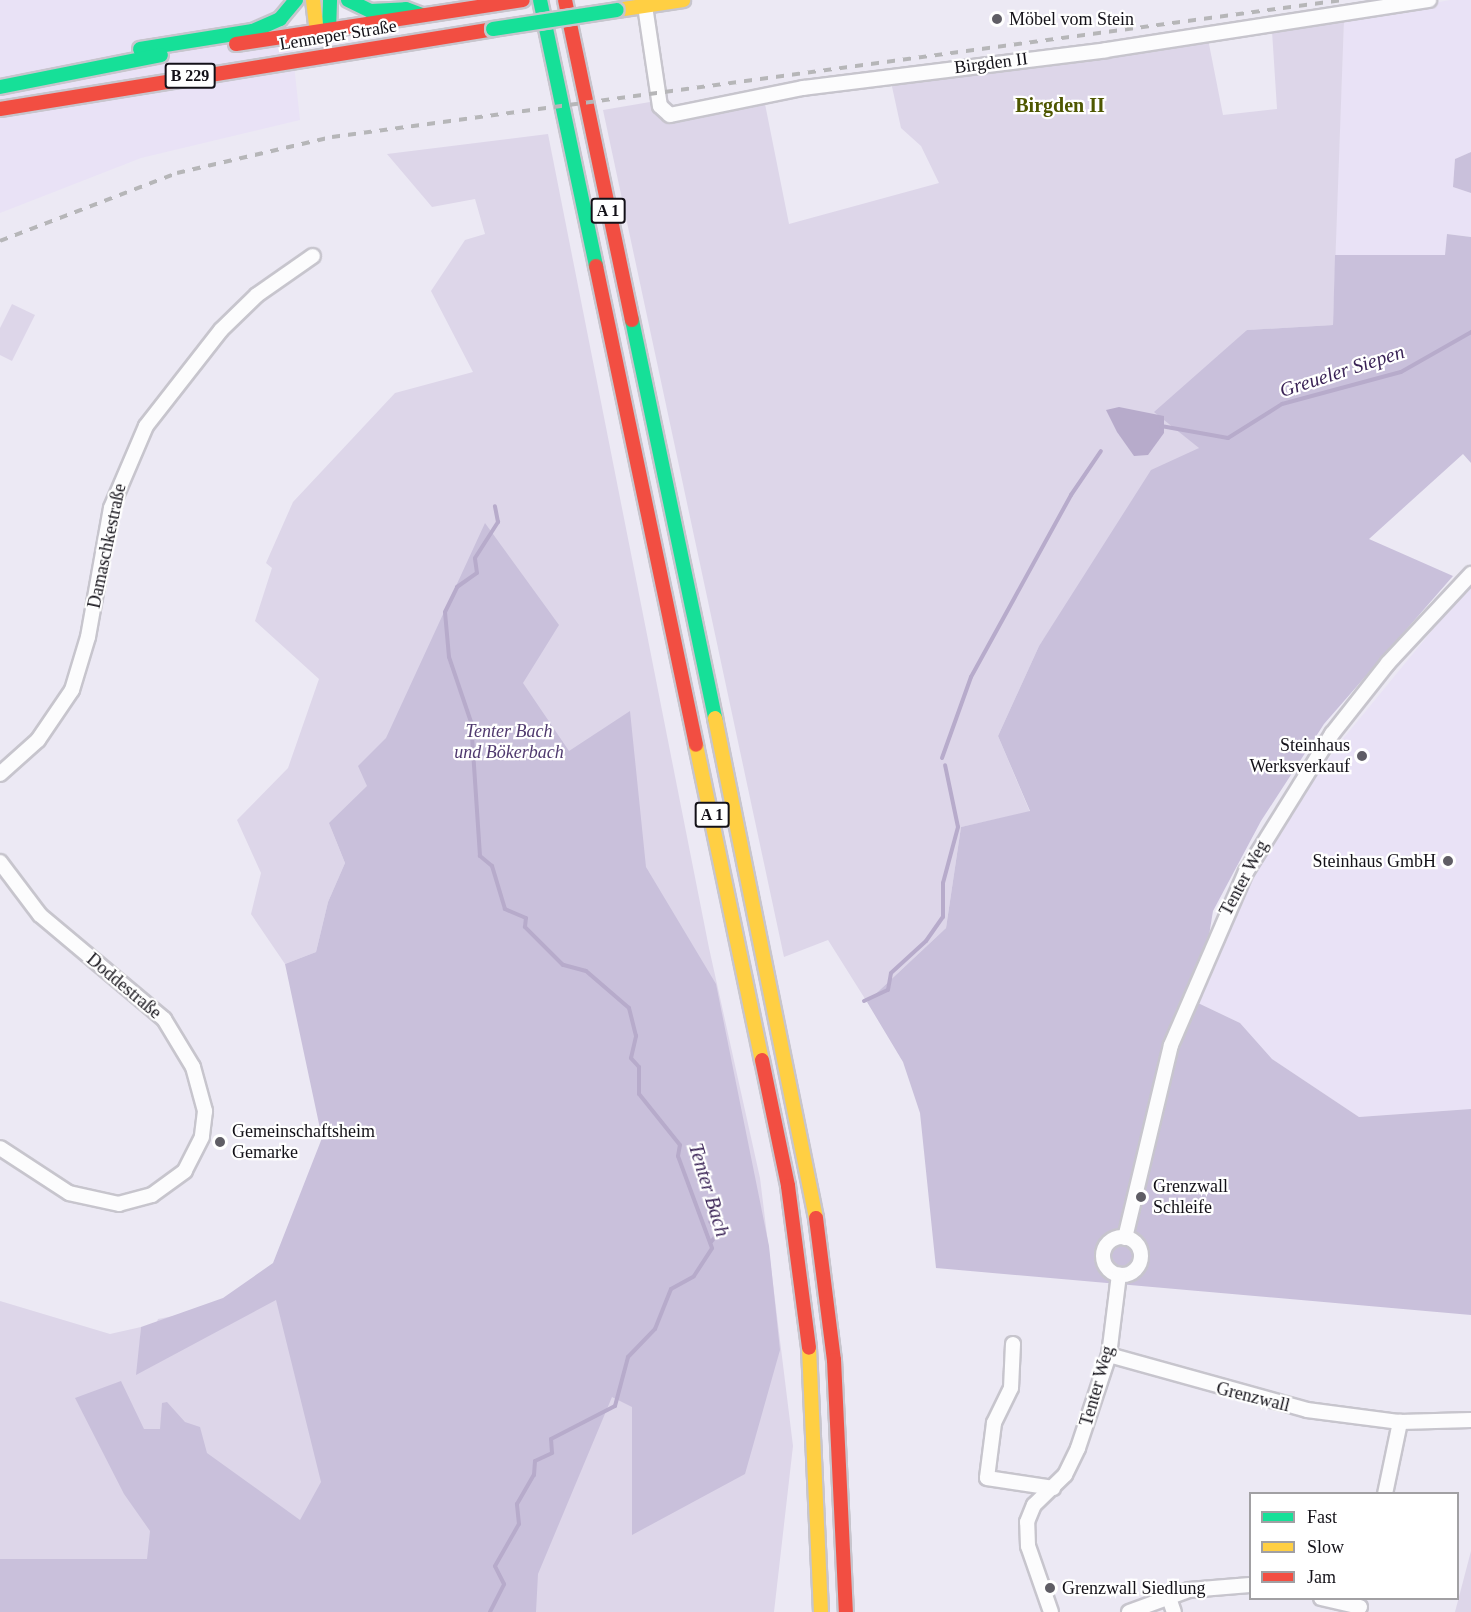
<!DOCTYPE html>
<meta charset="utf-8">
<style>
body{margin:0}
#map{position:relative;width:1471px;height:1612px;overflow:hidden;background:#ece9f4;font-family:"Times New Roman",serif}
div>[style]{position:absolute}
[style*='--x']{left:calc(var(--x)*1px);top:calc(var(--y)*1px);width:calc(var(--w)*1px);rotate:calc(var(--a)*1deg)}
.built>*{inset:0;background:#e9e2f6}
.green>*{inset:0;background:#ddd6e9}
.forest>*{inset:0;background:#c9c0db}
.water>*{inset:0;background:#b7abcb}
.stream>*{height:4px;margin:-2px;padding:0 2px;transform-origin:2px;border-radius:2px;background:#b7abcb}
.roads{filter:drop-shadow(2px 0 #c7c5cd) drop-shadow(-2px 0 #c7c5cd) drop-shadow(0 2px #c7c5cd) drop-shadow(0 -2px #c7c5cd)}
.street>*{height:14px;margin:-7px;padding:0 7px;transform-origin:7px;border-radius:7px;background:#fcfcfd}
.street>.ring{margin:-7px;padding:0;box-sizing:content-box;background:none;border:14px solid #fcfcfd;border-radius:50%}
.fast>*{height:14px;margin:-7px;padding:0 7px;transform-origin:7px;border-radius:7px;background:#16e098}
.slow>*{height:14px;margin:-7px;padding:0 7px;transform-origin:7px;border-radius:7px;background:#ffcf43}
.jam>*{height:14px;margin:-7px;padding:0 7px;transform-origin:7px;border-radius:7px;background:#f24e42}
.rail>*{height:4px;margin-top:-2px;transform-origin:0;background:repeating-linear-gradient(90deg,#b6b6b8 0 8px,transparent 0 16px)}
.bridges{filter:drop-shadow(2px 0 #c7c5cd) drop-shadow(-2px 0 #c7c5cd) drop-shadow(0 2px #c7c5cd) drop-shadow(0 -2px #c7c5cd)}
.fast-bridge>*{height:14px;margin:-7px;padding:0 7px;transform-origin:7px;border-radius:7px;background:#16e098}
.dots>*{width:16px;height:16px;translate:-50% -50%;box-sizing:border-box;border:3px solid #fff;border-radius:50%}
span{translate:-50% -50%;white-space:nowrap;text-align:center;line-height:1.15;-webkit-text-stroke:4.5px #fff;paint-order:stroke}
.shield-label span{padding:2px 4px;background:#fff;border:2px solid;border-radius:4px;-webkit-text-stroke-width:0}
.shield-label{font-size:16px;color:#131118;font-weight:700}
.poi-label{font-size:18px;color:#131118}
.left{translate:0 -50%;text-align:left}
.right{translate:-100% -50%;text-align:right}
.street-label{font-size:18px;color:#131118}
.park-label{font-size:18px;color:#503a6f;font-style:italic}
.neighbourhood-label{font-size:20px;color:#4e5700;font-weight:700}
.water-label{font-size:20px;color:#3a2356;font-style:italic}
.legend{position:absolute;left:1249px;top:1492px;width:210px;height:108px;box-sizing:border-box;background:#fff;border:2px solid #a1a0a3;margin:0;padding:8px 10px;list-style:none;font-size:18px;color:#131118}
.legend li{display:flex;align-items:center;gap:12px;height:30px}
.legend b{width:30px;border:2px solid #a1a0a3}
</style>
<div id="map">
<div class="built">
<div style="clip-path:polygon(0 0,287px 0,300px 120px,141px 158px,0 213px)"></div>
<div style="clip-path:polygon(1450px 0,1471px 0,1471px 152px,1455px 159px,1453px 187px,1471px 193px,1471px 237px,1448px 234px,1445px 255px,1335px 255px,1344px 20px)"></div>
<div style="clip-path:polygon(1471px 583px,1471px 1109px,1359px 1117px,1272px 1059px,1240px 1023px,1198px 1003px,1211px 962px,1272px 841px,1338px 745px)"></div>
</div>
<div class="green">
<div style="clip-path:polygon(1344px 20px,1333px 325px,1247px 330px,1199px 448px,1076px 591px,1039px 646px,998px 736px,1030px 812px,961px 827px,946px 928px,867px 1002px,828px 940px,784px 957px,603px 110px,650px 102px,661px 119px,764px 99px,789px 224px,939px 183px,921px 146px,901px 128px,891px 82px,1208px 39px,1223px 115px,1277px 109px,1272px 31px)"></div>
<div style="clip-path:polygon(548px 134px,709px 948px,760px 1178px,793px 1446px,774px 1612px,452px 1612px,573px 1401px,329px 823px,345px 863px,328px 902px,316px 952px,285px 964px,251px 914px,261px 873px,237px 820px,288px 768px,319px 679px,255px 621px,272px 568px,266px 563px,293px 502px,395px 393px,473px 372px,431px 291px,465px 240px,485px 234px,475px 199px,432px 207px,387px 154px)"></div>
<div style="clip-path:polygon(12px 304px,35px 315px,12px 361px,0 355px,0 328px)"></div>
<div style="clip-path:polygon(279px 1261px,340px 1528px,0 1612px,0 1301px,110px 1334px,141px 1327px,138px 1369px,158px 1319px,199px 1311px,238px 1293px)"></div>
<div style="clip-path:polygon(1471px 1551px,1471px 1612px,1455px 1612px)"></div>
</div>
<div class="forest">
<div style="clip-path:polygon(1471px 152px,1471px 193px,1453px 187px,1455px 159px)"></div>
<div style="clip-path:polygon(1447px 234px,1471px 237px,1471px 463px,1463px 454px,1369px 539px,1453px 576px,1324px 724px,1261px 821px,1213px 911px,1198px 1003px,1240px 1023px,1272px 1059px,1359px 1117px,1471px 1109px,1471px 1315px,936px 1268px,920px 1113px,903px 1062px,867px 1002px,946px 928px,961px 827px,1030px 811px,998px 736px,1039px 646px,1151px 470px,1199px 448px,1154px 412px,1247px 330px,1333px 325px,1335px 255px,1445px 255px)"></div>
<div style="clip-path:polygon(485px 523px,559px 625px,523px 683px,569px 751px,630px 711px,646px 867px,716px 984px,769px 1246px,780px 1350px,745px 1474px,632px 1535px,632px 1407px,612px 1397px,538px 1574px,536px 1612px,0 1612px,0 1559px,147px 1559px,150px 1531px,124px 1494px,75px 1398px,121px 1381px,144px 1429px,160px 1429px,162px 1403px,167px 1402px,185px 1422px,200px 1427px,207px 1453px,300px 1520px,321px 1482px,276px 1300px,136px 1375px,141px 1327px,223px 1298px,273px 1263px,322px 1138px,285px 964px,316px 952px,328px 902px,345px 863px,329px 823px,367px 786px,358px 766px,386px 738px)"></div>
</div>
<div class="water">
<div style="clip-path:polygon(1119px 407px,1164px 416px,1164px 433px,1148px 455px,1134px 456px,1117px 432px,1106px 410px)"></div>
</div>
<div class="stream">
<div style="--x:1161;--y:426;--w:68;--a:10.2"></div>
<div style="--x:1228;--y:438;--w:64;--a:-32.2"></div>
<div style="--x:1282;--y:404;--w:123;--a:-15.1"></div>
<div style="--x:1401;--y:372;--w:81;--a:-29.7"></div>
<div style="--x:942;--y:758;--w:86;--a:-70.3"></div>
<div style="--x:971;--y:677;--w:208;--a:-61.2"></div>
<div style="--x:1071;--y:495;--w:53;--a:-55.7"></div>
<div style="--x:864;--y:1001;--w:26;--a:-25"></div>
<div style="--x:888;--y:990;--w:17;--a:-80"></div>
<div style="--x:891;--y:973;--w:47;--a:-42.4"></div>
<div style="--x:926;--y:941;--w:29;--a:-55"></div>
<div style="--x:943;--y:917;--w:34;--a:-90"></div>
<div style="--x:943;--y:883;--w:58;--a:-75"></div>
<div style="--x:958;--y:827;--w:63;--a:-101.8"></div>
<div style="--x:710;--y:1221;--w:16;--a:63"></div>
<div style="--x:717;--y:1235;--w:9;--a:131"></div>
<div style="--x:490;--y:1612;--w:31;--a:-63"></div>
<div style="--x:504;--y:1584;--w:20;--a:-117"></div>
<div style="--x:495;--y:1566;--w:48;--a:-60.3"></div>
<div style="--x:519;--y:1524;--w:20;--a:-96"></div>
<div style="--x:517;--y:1504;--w:34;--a:-60"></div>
<div style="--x:534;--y:1475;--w:14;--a:-86"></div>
<div style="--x:535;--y:1461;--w:19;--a:-25"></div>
<div style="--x:552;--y:1453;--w:14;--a:-94"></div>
<div style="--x:551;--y:1439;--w:72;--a:-27.3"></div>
<div style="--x:615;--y:1406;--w:51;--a:-75.1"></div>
<div style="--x:628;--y:1357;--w:39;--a:-46"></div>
<div style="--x:655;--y:1329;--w:43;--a:-68.2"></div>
<div style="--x:671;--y:1289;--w:26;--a:-29"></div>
<div style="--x:694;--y:1276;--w:33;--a:-57"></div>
<div style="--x:712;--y:1248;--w:98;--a:-110.3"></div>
<div style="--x:678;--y:1156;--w:11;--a:-80"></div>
<div style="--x:680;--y:1145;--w:65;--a:-128.8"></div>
<div style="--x:639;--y:1094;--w:27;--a:-90"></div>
<div style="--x:639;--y:1067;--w:12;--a:-132"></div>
<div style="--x:631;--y:1058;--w:23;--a:-77"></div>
<div style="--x:636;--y:1036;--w:29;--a:-104"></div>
<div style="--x:629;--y:1008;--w:57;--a:-139.3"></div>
<div style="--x:586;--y:971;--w:24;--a:-165"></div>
<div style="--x:563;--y:965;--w:54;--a:-135"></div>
<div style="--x:525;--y:927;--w:9;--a:-84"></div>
<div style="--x:526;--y:918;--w:23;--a:-157"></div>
<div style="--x:505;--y:909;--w:45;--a:-106.8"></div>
<div style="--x:492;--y:866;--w:16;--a:-140"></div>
<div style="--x:480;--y:856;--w:134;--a:-93.8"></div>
<div style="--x:471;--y:722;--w:69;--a:-108.7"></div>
<div style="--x:449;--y:657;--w:45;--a:-95.1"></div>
<div style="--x:445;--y:612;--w:28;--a:-64"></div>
<div style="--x:457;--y:587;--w:24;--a:-35"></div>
<div style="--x:477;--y:573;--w:15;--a:-98"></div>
<div style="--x:475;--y:558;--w:43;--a:-57.4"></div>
<div style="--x:498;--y:522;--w:16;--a:-101"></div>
</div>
<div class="roads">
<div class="street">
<div style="--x:645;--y:6;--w:101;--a:81.5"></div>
<div style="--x:660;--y:106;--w:13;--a:42"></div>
<div style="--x:670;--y:115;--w:136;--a:-11.5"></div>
<div style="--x:803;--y:88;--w:305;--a:-7.1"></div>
<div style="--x:1106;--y:50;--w:327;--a:-8.8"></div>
<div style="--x:0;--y:774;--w:51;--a:-41.8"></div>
<div style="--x:38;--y:740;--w:60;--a:-55.8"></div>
<div style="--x:72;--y:690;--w:55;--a:-73.2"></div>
<div style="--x:88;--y:637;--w:131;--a:-79.9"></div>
<div style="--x:111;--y:508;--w:89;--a:-66.9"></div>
<div style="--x:146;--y:426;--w:122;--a:-52"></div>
<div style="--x:221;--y:330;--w:50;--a:-44.2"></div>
<div style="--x:257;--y:295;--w:68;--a:-34.9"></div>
<div style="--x:0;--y:862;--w:66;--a:53"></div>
<div style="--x:40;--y:915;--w:162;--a:40"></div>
<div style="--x:164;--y:1019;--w:56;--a:58.9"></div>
<div style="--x:193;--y:1067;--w:46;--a:74.7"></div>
<div style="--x:205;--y:1111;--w:26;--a:97"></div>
<div style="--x:202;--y:1137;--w:38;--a:117"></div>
<div style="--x:185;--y:1171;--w:41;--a:144"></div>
<div style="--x:152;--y:1195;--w:34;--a:165"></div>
<div style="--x:119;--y:1204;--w:51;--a:-167.6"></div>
<div style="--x:69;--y:1193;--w:82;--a:-146.9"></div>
<div class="ring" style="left:1103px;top:1237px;width:24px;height:24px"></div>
<div style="--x:1125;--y:1238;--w:198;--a:-76.6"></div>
<div style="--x:1171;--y:1045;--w:189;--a:-66.6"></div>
<div style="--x:1246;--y:872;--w:163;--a:-58.1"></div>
<div style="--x:1332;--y:734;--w:90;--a:-51.7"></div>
<div style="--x:1388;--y:663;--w:122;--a:-47"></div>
<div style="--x:1013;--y:1344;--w:44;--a:92.6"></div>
<div style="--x:1011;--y:1388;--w:39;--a:116"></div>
<div style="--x:994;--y:1423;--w:55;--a:97.3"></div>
<div style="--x:987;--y:1478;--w:67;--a:8.6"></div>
<div style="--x:1109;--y:1355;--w:205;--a:15.5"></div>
<div style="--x:1307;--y:1410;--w:94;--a:7.4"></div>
<div style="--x:1400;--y:1422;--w:71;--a:-1.6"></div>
<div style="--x:1385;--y:1494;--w:74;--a:-78.2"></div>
<div style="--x:1168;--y:1595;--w:18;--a:71"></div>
<div style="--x:1321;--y:1598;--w:40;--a:13"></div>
<div style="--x:1051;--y:1612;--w:70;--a:-109.2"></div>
<div style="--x:1028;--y:1546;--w:24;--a:-92"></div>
<div style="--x:1027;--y:1522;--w:18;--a:-68"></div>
<div style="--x:1034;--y:1505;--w:43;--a:-44.1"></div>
<div style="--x:1065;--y:1475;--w:30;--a:-64"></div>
<div style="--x:1078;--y:1448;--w:98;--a:-71.6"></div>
<div style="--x:1109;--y:1355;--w:81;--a:-82.9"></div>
<div style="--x:1129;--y:1612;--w:64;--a:-20.1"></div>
<div style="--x:1189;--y:1590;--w:61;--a:-4.7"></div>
</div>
<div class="fast">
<div style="--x:348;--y:0;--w:25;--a:26"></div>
<div style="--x:371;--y:11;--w:35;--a:-3"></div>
<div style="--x:406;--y:9;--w:17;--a:21"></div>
<div style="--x:540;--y:0;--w:272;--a:78.1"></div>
<div style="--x:329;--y:30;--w:30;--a:-88"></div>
<div style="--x:140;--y:49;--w:114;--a:-9.1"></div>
<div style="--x:253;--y:31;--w:30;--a:-24"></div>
<div style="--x:280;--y:19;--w:25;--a:-50"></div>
<div style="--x:0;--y:87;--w:164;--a:-11.2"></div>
<div style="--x:632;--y:320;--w:407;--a:78.2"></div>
</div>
<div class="slow">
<div style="--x:313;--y:0;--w:32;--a:83"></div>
<div style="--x:617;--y:10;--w:67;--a:-8.6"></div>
<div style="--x:715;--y:718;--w:510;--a:78.58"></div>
<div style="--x:696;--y:745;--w:322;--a:78.2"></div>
<div style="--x:809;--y:1348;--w:264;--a:87.4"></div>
</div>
<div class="jam">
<div style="--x:565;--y:0;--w:327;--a:78.2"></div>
<div style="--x:236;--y:44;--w:290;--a:-8.7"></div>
<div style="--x:0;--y:109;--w:499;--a:-9.2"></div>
<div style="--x:596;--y:266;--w:489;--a:78.2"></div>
<div style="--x:762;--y:1060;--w:129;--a:78.3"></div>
<div style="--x:788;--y:1186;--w:163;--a:82.6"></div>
<div style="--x:816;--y:1218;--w:143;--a:82.8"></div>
<div style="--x:834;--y:1360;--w:252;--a:87.3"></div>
</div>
</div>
<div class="rail">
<div style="--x:0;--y:241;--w:190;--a:-21"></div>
<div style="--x:177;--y:173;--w:159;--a:-13.1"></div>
<div style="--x:332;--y:137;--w:1020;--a:-7.72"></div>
</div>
<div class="bridges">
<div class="fast-bridge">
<div style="--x:493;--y:29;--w:125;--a:-8.7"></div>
</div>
</div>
<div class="dots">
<div style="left:997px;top:19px;background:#5f5d65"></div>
<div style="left:1362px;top:756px;background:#5f5d65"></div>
<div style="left:1448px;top:861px;background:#5f5d65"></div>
<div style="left:220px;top:1142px;background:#5f5d65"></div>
<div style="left:1141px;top:1197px;background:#5f5d65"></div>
<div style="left:1050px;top:1588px;background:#5f5d65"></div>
</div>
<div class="shield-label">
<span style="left:190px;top:76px">B 229</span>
<span style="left:608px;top:211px">A 1</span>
<span style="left:712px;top:815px">A 1</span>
</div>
<div class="poi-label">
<span class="left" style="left:1009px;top:19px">Möbel vom Stein</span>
<span class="right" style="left:1350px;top:756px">Steinhaus<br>Werksverkauf</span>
<span class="right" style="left:1436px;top:861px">Steinhaus GmbH</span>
<span class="left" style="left:232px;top:1142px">Gemeinschaftsheim<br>Gemarke</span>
<span class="left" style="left:1153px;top:1197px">Grenzwall<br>Schleife</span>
<span class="left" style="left:1062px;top:1588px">Grenzwall Siedlung</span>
</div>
<div class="street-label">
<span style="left:338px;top:35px;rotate:-9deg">Lenneper Straße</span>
<span style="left:991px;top:63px;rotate:-7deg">Birgden II</span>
<span style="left:107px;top:546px;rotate:-78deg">Damaschkestraße</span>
<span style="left:1244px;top:878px;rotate:-62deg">Tenter Weg</span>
<span style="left:124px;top:986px;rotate:40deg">Doddestraße</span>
<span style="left:1097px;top:1386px;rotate:-74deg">Tenter Weg</span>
<span style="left:1253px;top:1397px;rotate:14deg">Grenzwall</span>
</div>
<div class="park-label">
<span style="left:509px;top:742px">Tenter Bach<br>und Bökerbach</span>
</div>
<div class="neighbourhood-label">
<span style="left:1060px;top:105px">Birgden II</span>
</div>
<div class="water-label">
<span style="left:1342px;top:371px;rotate:-18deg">Greueler Siepen</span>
<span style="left:709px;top:1190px;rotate:73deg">Tenter Bach</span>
</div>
<ul class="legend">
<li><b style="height:8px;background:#16e098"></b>Fast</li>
<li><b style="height:8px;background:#ffcf43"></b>Slow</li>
<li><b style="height:8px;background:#f24e42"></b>Jam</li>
</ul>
</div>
